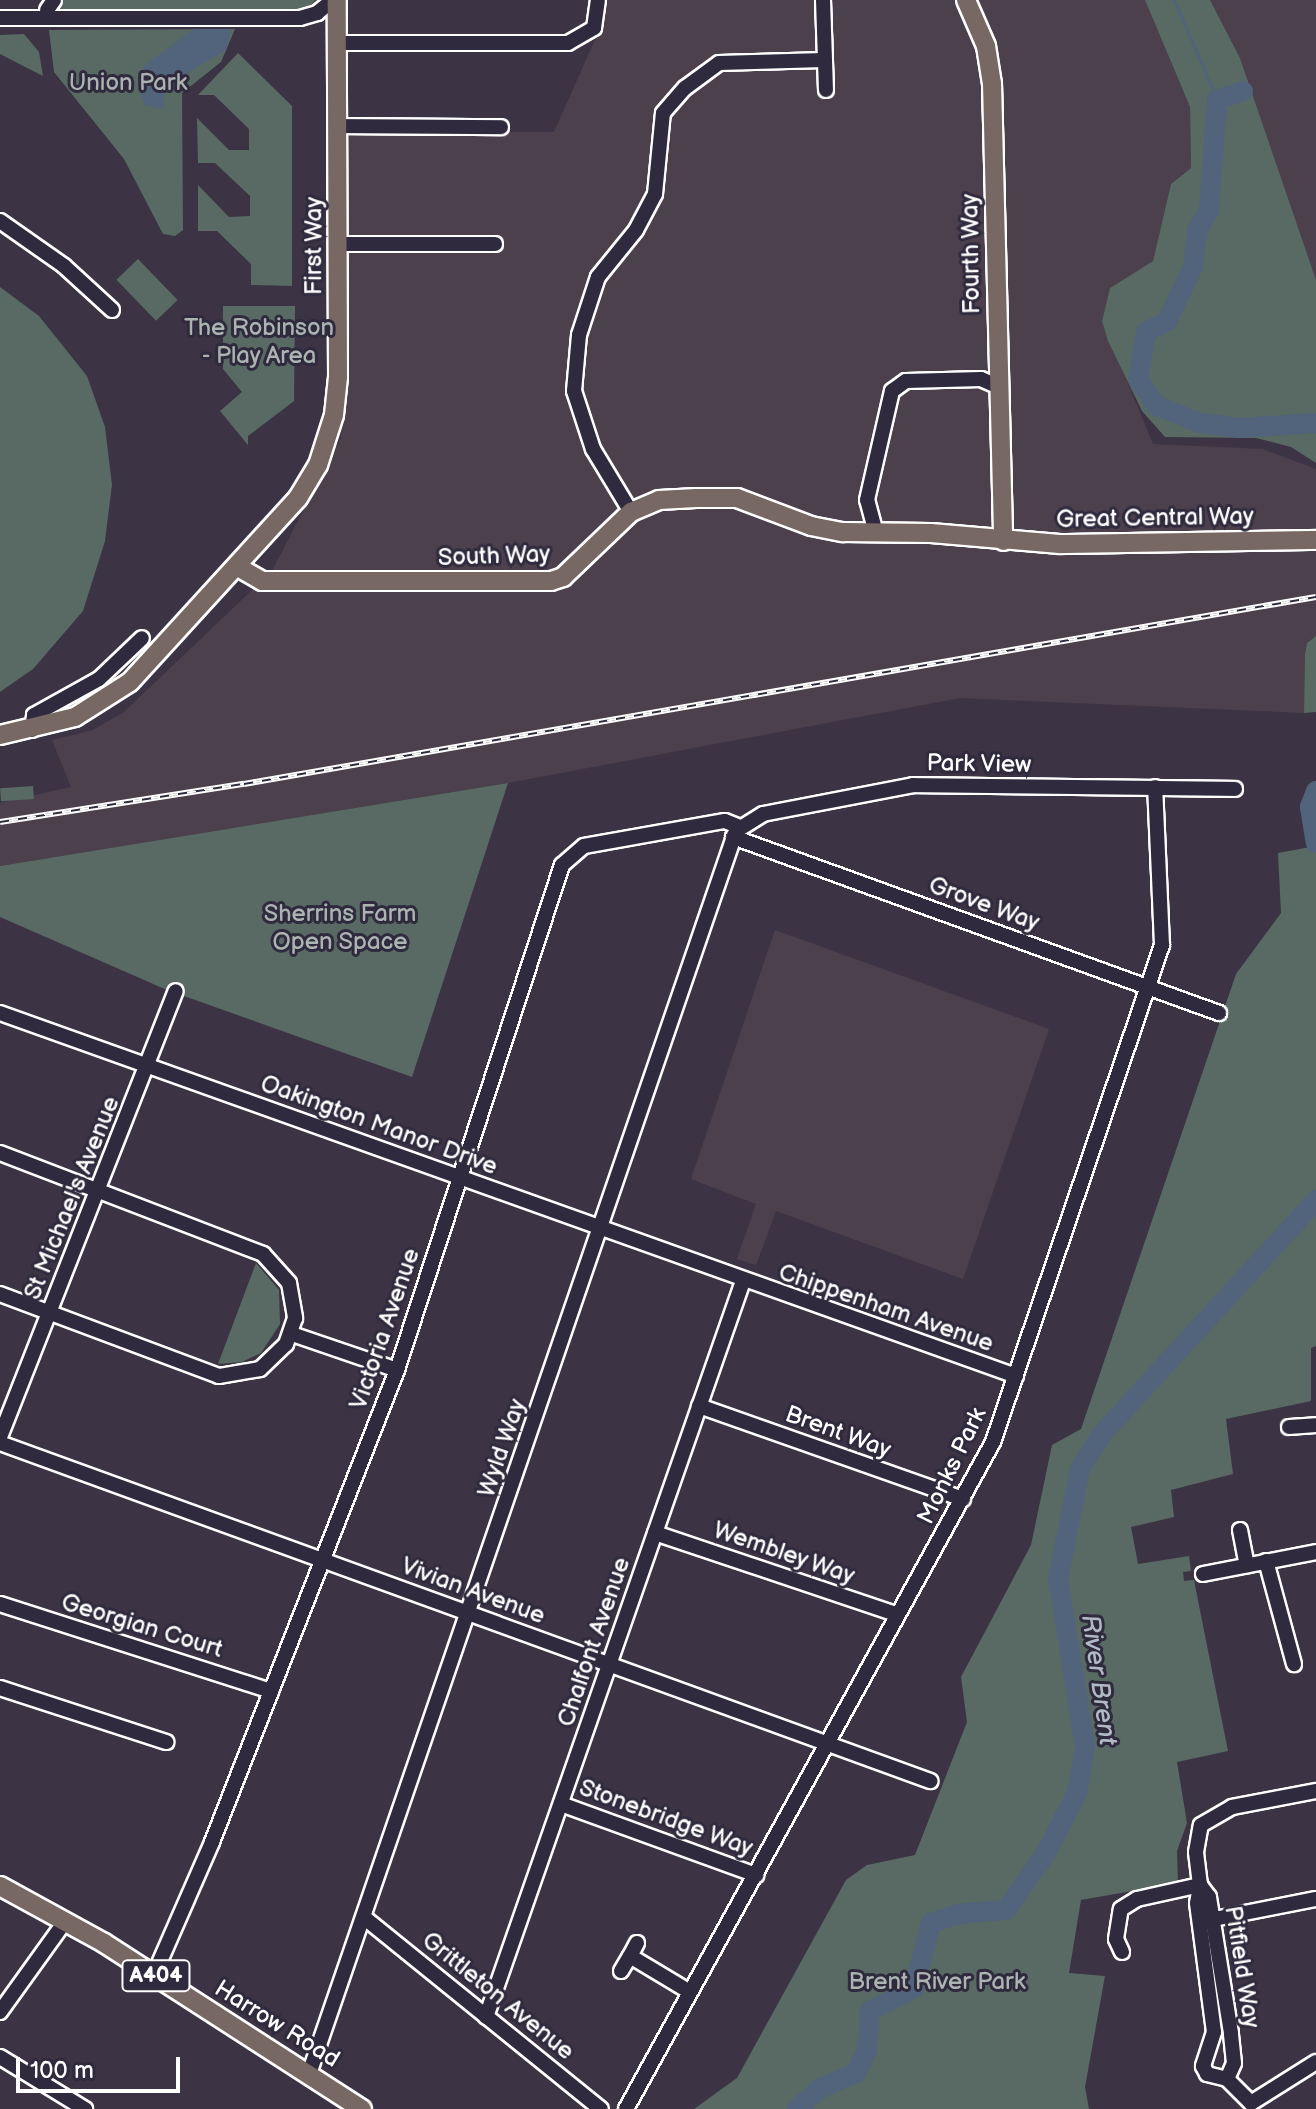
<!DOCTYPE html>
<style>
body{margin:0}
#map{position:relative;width:1316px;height:2109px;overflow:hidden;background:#3c3444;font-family:"Balsamiq Sans",sans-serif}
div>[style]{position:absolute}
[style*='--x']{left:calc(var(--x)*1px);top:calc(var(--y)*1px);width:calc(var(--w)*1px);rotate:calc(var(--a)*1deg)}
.built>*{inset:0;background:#4c404c}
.green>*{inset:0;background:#586a63;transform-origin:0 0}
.water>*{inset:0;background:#51647c}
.stream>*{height:3px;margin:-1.5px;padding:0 1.5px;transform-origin:1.5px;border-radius:1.5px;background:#51647c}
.river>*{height:20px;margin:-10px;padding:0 10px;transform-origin:10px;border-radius:10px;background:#51647c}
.roads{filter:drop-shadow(2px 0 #fff) drop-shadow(-2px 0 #fff) drop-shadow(0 2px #fff) drop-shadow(0 -2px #fff)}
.minor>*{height:14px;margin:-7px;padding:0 7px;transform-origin:7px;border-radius:7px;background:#2f2a3d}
.major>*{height:18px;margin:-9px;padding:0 9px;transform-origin:9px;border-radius:9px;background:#776864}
.rail>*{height:6px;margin-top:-3px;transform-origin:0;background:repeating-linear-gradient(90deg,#2f2a3d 0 9px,#fff 0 18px);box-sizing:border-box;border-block:2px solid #fff}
span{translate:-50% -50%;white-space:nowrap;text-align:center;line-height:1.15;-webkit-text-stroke:6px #2f2a3d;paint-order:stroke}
.shield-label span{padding:2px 6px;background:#2f2a3d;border:2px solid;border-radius:6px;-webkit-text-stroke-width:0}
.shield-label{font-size:22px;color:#fff;font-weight:700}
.park-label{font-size:24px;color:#acb4b1}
.street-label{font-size:24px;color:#fff}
.water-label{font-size:26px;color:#b1b9c4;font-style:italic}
.scale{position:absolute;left:16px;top:2057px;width:164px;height:36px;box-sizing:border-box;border:4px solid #fff;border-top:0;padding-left:10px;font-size:24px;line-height:28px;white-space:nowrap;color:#fff;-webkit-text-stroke:6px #2f2a3d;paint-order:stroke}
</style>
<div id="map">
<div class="built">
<div style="clip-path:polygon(602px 0,1145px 0,1190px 107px,1191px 168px,1171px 184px,1153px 261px,1110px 288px,1102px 321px,1153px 444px,1263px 449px,1316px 469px,1316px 636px,1307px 643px,1305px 654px,1304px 713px,960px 698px,508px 783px,0 866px,0 803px,71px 787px,52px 740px,93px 730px,124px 712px,272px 571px,341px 438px,348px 132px,554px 132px,601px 26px)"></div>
<div style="clip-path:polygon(1210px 0,1316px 0,1316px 280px,1240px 58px)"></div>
<div style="clip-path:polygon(775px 930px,1049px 1029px,963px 1279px,776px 1211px,756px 1265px,737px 1259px,756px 1204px,691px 1179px)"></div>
</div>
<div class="green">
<div style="clip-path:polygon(54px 0,316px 0,306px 9px,47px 10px)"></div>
<div style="clip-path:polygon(1145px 0,1210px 0,1240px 58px,1316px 280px,1316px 463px,1291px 447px,1256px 438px,1165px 437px,1142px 411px,1108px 341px,1102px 321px,1110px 288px,1153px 261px,1171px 184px,1191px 168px,1190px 107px)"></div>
<div style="clip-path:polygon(235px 29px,221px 62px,182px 93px,183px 230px,175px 236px,163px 234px,124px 159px,54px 72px,49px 30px)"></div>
<div style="clip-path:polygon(24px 34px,39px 52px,43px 76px,0 54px,0 35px)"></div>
<div style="clip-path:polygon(238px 53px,292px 106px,292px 286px,251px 285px,251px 264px,217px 231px,198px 231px,198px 185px,229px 217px,250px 216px,250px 196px,215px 163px,198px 163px,197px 118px,229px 150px,249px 150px,249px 129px,214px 95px,198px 95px)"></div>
<div style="left:138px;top:259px;width:57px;height:30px;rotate:46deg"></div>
<div style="clip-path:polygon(0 287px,39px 316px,87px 376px,105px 427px,112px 485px,105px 541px,83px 611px,33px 669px,0 692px)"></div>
<div style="clip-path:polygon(223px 306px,295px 306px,294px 401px,248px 436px,248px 445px,220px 411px,242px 392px,223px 369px)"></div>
<div style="clip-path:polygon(1316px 636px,1316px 712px,1304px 713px,1305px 654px,1307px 643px)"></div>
<div style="clip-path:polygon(508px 783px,412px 1077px,167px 990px,0 917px,0 866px)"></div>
<div style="left:33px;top:786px;width:13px;height:33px;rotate:86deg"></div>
<div style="clip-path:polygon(1316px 846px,1316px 1346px,1311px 1348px,1311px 1401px,1226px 1419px,1233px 1474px,1171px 1490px,1174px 1517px,1131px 1527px,1138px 1564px,1189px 1556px,1191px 1571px,1183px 1572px,1184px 1581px,1194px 1580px,1228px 1751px,1177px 1762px,1187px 1823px,1177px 1851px,1178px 1883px,1081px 1900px,1069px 1973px,1105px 1976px,1085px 2087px,1089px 2109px,694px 2109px,737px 2078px,846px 1880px,867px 1865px,915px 1855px,967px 1722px,961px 1677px,1031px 1545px,1052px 1445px,1081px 1429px,1236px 974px,1281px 913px,1278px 853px)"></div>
<div style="clip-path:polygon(256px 1263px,279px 1290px,280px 1324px,261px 1353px,242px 1362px,218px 1364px)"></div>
</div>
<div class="water">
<div style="clip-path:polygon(194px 29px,231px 29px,226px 50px,166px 86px,163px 109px,145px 105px,139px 88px,145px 65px)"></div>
</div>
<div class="stream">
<div style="--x:1174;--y:0;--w:109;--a:66.7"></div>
</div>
<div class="river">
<div style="--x:1243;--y:91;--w:28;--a:161"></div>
<div style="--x:1217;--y:100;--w:111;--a:94.1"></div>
<div style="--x:1209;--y:211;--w:23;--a:121"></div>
<div style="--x:1197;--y:231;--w:36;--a:96"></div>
<div style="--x:1193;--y:267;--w:60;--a:115.7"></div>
<div style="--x:1167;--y:321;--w:24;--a:152"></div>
<div style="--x:1146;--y:332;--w:48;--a:99.7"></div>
<div style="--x:1138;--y:379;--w:33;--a:55"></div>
<div style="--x:1157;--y:406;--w:46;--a:21.6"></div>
<div style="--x:1200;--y:423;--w:39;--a:7"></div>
<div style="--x:1239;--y:428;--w:77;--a:-3.7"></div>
<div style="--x:1316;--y:791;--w:17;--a:111"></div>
<div style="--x:1310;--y:807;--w:36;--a:81"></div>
<div style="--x:797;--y:2109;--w:30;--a:-42"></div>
<div style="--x:819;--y:2089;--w:40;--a:-23.4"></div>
<div style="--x:856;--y:2073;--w:25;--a:-64"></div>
<div style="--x:867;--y:2050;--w:39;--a:-86"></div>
<div style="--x:870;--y:2011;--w:50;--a:-27.6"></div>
<div style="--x:914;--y:1988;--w:67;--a:-75.3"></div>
<div style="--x:931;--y:1923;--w:28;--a:-18"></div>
<div style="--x:958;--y:1914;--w:48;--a:-4.8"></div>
<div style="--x:1006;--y:1910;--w:70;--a:-54.9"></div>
<div style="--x:1046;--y:1853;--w:68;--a:-62.7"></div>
<div style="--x:1077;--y:1793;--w:47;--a:-80.1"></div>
<div style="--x:1085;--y:1747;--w:170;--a:-99.1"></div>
<div style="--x:1058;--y:1579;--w:112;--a:-78.7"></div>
<div style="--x:1080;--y:1469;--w:40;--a:-58"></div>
<div style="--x:1101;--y:1435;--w:319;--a:-47.5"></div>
</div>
<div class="roads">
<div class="minor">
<div style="--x:823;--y:0;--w:90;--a:88.1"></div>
<div style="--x:47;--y:10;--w:12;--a:-55"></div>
<div style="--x:0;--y:18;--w:300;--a:0"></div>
<div style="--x:300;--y:18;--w:18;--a:-16"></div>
<div style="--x:317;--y:13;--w:21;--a:-39"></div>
<div style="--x:338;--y:43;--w:230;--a:0"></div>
<div style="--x:568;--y:43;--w:30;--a:-30"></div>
<div style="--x:594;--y:28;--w:28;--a:-82"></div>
<div style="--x:338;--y:126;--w:163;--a:0.4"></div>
<div style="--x:0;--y:221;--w:78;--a:35.1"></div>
<div style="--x:64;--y:266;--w:65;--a:42.5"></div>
<div style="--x:338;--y:244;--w:157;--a:0"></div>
<div style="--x:631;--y:512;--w:74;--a:-121.1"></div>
<div style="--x:593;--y:449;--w:61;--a:-108.1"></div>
<div style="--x:574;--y:391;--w:56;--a:-84.9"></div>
<div style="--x:579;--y:335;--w:61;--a:-71.9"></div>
<div style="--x:598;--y:277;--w:60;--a:-51"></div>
<div style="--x:636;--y:230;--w:41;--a:-62.2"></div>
<div style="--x:655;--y:194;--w:81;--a:-84.4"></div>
<div style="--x:663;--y:113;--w:33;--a:-49"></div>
<div style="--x:685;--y:88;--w:42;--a:-36.3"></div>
<div style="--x:719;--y:63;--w:105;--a:-1.6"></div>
<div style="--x:876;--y:533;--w:34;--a:-105"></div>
<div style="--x:867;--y:500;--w:112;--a:-77.1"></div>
<div style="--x:892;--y:391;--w:17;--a:-36"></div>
<div style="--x:906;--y:381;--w:75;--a:-1.5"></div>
<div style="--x:981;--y:379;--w:17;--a:24"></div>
<div style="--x:32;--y:730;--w:15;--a:-82"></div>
<div style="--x:34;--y:715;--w:74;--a:-29"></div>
<div style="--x:99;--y:679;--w:59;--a:-43.6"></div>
<div style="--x:733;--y:837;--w:517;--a:19.91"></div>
<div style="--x:0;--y:1013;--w:1079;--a:19.66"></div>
<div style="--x:0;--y:1153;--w:282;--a:21"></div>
<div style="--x:263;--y:1254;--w:39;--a:48"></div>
<div style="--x:289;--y:1283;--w:36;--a:80"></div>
<div style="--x:295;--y:1318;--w:28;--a:109"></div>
<div style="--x:286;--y:1344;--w:36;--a:136"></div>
<div style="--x:260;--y:1369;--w:42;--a:170.3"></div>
<div style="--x:219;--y:1376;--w:234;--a:-159.5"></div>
<div style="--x:292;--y:1334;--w:111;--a:18.9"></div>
<div style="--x:699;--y:1406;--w:280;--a:19.4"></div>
<div style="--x:1289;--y:1427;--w:27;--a:-4"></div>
<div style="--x:0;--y:1437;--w:479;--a:-68.5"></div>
<div style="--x:0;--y:1443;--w:990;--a:19.97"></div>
<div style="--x:1240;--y:1530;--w:36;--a:79"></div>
<div style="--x:655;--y:1533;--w:256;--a:18.6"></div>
<div style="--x:1266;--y:1561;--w:107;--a:74.8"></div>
<div style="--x:1203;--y:1574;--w:115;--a:-11"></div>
<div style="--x:0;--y:1604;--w:285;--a:17.8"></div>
<div style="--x:0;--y:1688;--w:175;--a:18"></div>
<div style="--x:561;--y:1804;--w:208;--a:20"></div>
<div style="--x:1200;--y:1885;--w:18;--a:99"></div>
<div style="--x:1197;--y:1903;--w:130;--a:82.5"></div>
<div style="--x:1214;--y:2032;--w:36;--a:108"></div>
<div style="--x:1203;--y:2066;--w:9;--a:63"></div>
<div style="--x:1207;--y:2074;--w:21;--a:14"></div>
<div style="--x:1227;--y:2079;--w:17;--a:-66"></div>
<div style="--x:1234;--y:2063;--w:30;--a:-96"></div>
<div style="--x:1231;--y:2033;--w:138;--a:-99.2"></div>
<div style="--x:1209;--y:1897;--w:15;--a:-127"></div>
<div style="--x:1200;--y:1885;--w:33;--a:-97"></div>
<div style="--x:1196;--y:1852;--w:27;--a:-80"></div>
<div style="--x:1201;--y:1825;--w:36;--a:-30"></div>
<div style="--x:1232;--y:1807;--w:86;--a:-10.8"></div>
<div style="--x:366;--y:1919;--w:302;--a:39"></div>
<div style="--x:1214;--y:1919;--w:104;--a:-11.1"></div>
<div style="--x:637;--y:1943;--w:15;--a:118"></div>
<div style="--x:630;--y:1956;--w:70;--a:31"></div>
<div style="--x:1122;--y:1952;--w:14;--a:-115"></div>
<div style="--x:1116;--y:1939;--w:30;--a:-81"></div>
<div style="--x:1121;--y:1909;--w:19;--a:-32"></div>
<div style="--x:1137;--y:1899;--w:65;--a:-12.5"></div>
<div style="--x:621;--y:1971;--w:17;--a:-59"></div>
<div style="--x:154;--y:1975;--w:145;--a:-66.4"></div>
<div style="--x:212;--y:1842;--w:507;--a:-68.6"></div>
<div style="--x:397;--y:1370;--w:531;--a:-71.91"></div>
<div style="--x:562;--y:865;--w:29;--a:-41"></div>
<div style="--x:584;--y:846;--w:143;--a:-10.1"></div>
<div style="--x:725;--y:821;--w:16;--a:22"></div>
<div style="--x:0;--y:2012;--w:113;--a:-54.3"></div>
<div style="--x:486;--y:2017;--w:780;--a:-70.75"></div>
<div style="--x:0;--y:2057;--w:100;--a:31.5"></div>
<div style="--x:310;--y:2071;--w:1311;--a:-71.04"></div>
<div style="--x:736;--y:831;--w:32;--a:-32"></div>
<div style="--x:763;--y:814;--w:153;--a:-10.9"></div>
<div style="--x:913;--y:785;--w:322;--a:0.7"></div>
<div style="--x:1227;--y:2079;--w:34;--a:45"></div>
<div style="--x:1251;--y:2103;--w:77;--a:-32.2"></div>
<div style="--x:626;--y:2109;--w:761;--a:-61.18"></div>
<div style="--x:993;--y:1442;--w:525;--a:-71.22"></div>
<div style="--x:1162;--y:945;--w:158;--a:-92.5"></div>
</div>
<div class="major">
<div style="--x:966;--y:0;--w:50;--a:66.5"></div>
<div style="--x:986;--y:46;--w:37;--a:81"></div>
<div style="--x:992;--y:83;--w:458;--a:88.6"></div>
<div style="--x:238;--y:567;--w:28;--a:30"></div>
<div style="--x:262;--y:581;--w:289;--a:0"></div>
<div style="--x:551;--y:581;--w:13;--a:-18"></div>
<div style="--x:563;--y:577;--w:94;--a:-43.7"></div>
<div style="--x:631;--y:512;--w:30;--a:-23"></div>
<div style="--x:659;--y:500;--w:37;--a:-3"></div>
<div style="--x:696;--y:498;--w:41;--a:0"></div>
<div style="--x:737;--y:498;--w:79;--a:20.7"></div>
<div style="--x:811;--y:526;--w:33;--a:11"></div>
<div style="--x:843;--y:532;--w:88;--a:0.7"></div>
<div style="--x:931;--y:533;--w:129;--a:4.9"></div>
<div style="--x:1060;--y:544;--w:256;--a:-0.9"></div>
<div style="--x:0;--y:735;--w:77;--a:-13.5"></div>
<div style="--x:75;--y:717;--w:65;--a:-32.5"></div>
<div style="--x:130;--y:682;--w:249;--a:-47.6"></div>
<div style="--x:298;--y:498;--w:39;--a:-59"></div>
<div style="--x:318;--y:465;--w:52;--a:-72.3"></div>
<div style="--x:334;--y:415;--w:38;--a:-84"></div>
<div style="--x:338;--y:377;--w:377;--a:-90.2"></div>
<div style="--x:0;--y:1886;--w:119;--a:28.7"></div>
<div style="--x:104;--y:1943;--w:307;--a:32.8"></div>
</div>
</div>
<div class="rail">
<div style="--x:0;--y:822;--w:247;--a:-8.9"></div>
<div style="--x:244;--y:784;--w:1088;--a:-9.9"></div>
</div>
<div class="shield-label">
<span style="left:156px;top:1976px">A404</span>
</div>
<div class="park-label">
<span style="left:128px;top:83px">Union Park</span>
<span style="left:259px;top:342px">The Robinson<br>- Play Area</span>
<span style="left:340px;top:928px">Sherrins Farm<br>Open Space</span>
<span style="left:937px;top:1982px">Brent River Park</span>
</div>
<div class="street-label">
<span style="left:314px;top:246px;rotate:-90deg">First Way</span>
<span style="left:971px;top:254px;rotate:-91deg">Fourth Way</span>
<span style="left:1155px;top:518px;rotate:-1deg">Great Central Way</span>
<span style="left:494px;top:556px;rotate:-2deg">South Way</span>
<span style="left:979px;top:764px;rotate:1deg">Park View</span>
<span style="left:984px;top:904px;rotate:20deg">Grove Way</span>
<span style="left:379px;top:1125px;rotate:20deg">Oakington Manor Drive</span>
<span style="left:72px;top:1198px;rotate:-68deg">St Michael's Avenue</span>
<span style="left:886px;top:1308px;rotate:19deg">Chippenham Avenue</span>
<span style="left:385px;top:1329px;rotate:-71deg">Victoria Avenue</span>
<span style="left:838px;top:1432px;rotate:20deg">Brent Way</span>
<span style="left:502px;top:1448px;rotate:-71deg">Wyld Way</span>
<span style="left:952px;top:1466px;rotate:-64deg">Monks Park</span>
<span style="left:784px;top:1553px;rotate:19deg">Wembley Way</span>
<span style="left:473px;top:1591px;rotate:20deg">Vivian Avenue</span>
<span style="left:142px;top:1626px;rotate:17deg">Georgian Court</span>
<span style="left:594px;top:1642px;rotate:-71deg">Chalfont Avenue</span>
<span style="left:666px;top:1818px;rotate:20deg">Stonebridge Way</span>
<span style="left:1242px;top:1967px;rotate:81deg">Pitfield Way</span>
<span style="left:498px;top:1996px;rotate:39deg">Grittleton Avenue</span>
<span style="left:277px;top:2024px;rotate:32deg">Harrow Road</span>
</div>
<div class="water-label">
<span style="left:1098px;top:1680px;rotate:82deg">River Brent</span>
</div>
<div class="scale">100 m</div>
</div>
